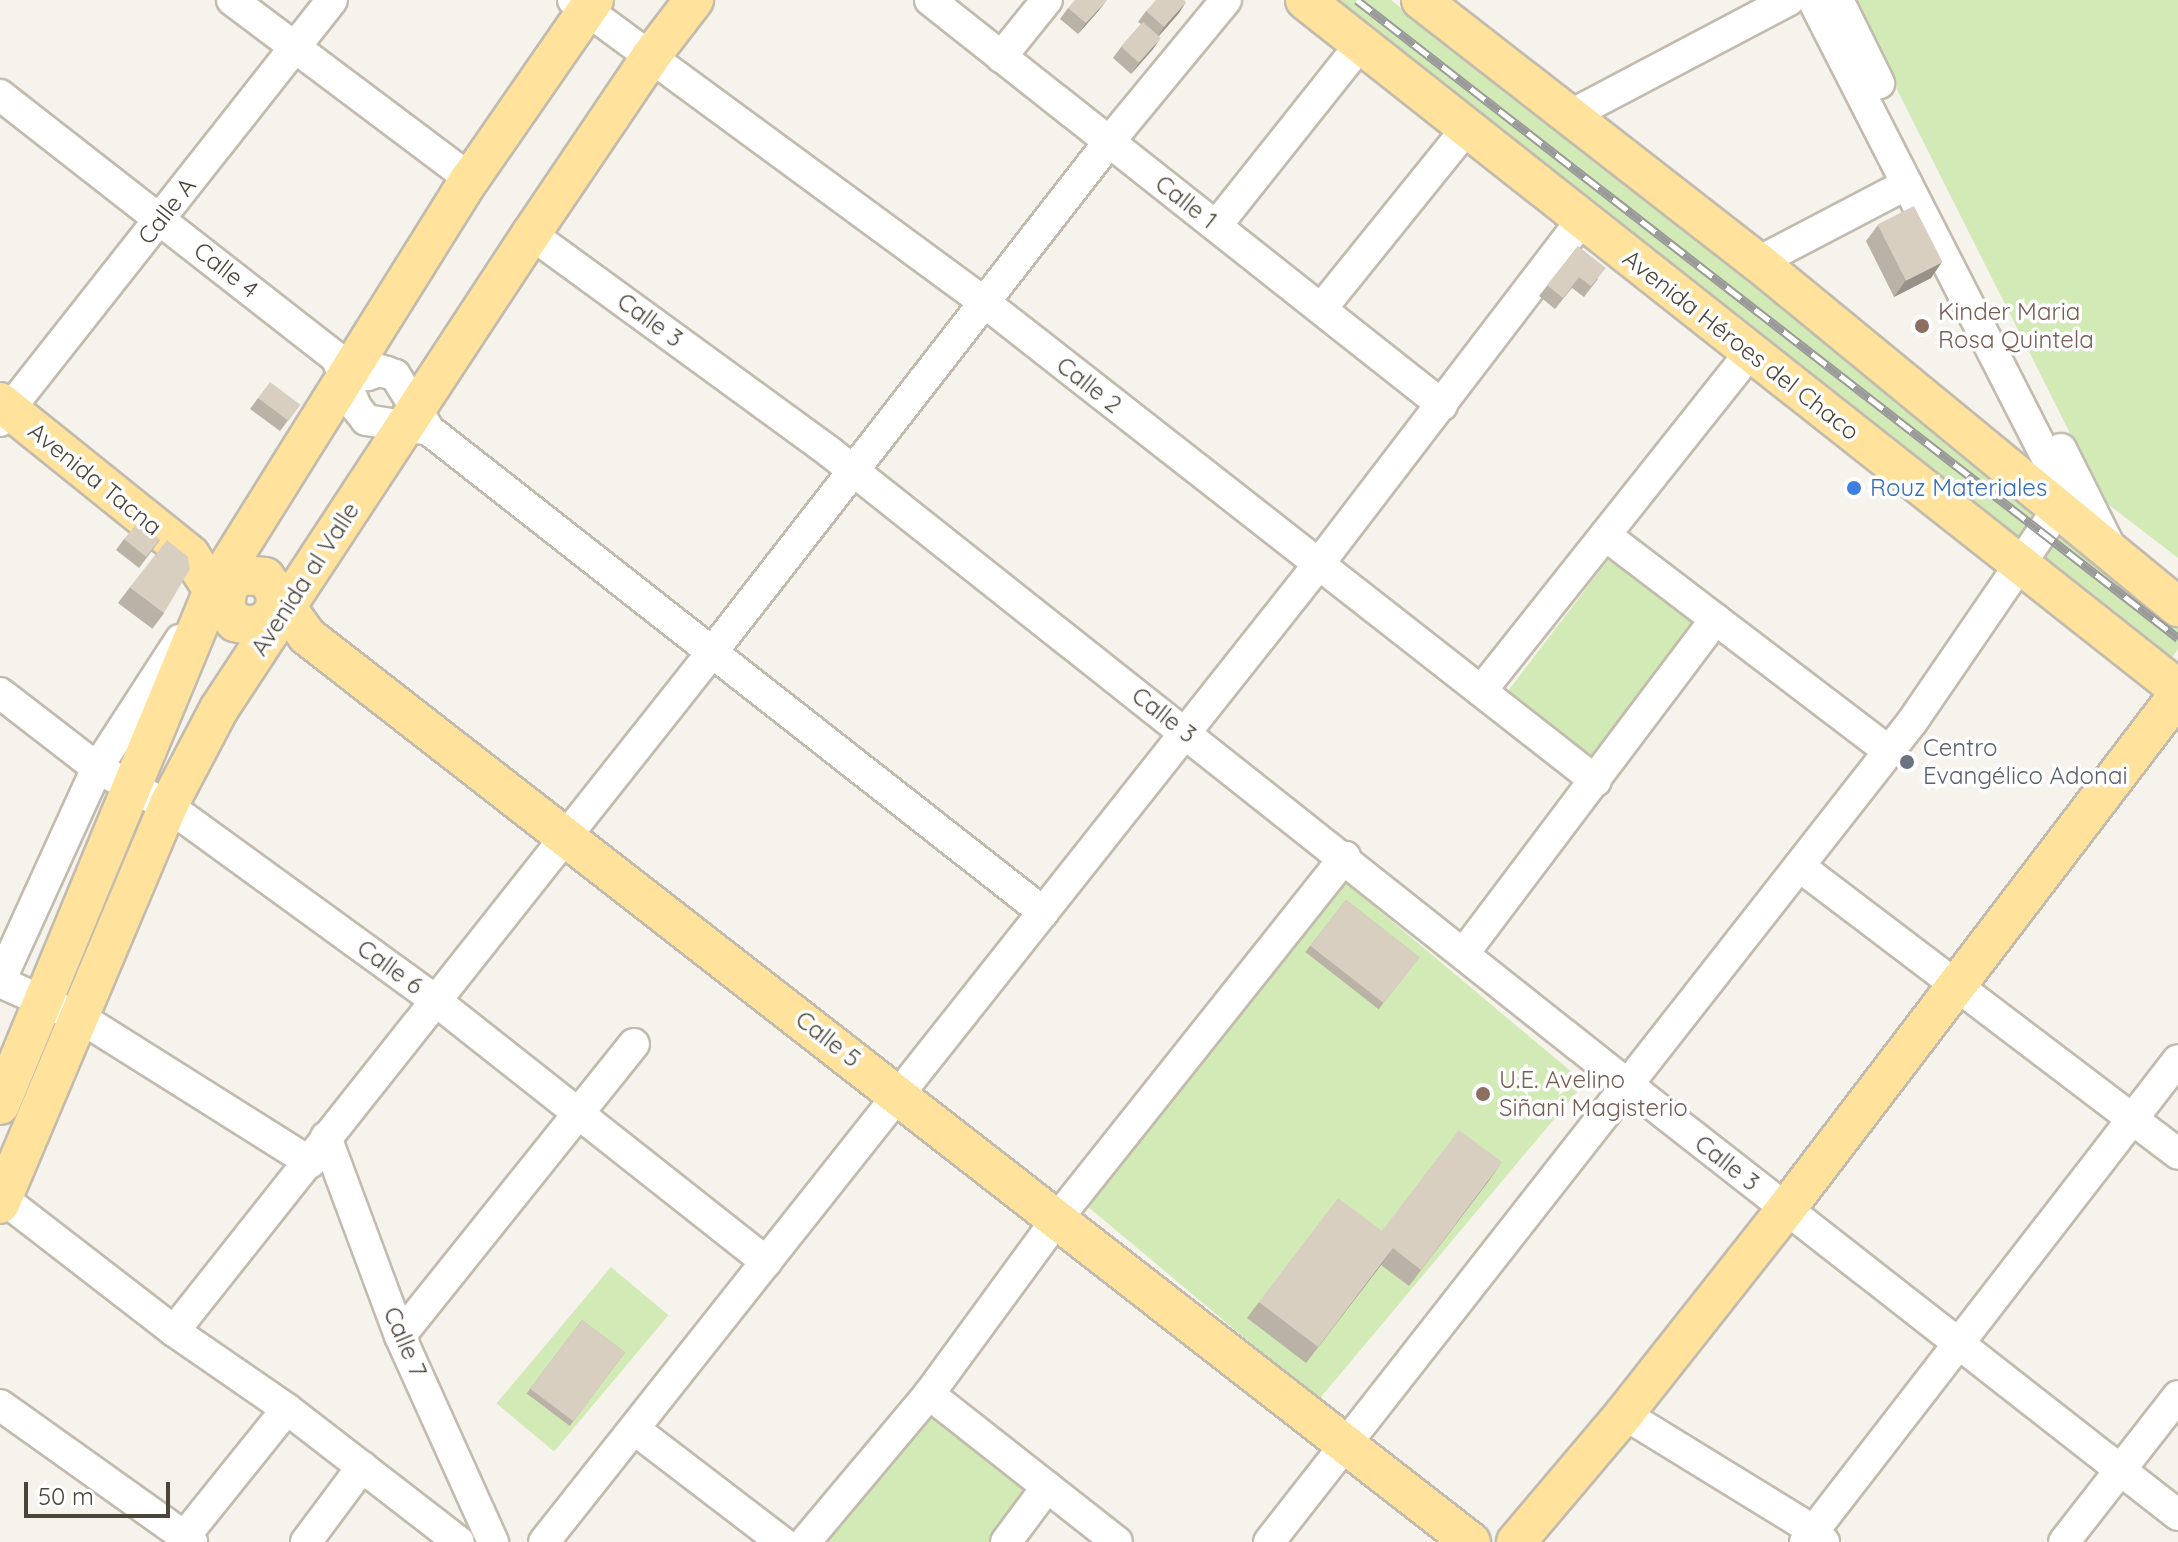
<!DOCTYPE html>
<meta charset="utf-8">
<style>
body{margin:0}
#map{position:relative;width:2178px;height:1542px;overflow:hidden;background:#f6f3ec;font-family:Quicksand,sans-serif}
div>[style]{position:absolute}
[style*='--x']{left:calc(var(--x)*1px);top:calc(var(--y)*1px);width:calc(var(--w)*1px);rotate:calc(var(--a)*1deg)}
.green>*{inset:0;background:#d2eab5;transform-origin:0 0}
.roads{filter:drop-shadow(2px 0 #c2bbae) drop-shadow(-2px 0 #c2bbae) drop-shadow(0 2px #c2bbae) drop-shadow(0 -2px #c2bbae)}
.minor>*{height:30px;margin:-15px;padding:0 15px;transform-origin:15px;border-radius:15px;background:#fff}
.major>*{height:38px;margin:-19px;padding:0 19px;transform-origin:19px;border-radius:19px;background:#ffe39c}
.rail>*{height:9px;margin-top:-4.5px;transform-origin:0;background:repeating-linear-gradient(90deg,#fff 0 18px,#9a9a9a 0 36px);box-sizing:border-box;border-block:2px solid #9a9a9a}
.wall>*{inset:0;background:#bab2a6;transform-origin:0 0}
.shaded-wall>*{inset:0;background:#979187}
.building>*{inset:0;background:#d8cfc1;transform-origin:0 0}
.dots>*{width:22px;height:22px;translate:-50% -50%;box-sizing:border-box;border:4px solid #fff;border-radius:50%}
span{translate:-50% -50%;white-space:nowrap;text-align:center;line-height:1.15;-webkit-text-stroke:7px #fff;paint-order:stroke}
.street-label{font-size:24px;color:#4b4439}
.education-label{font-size:24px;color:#785e54}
.left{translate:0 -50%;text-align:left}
.shop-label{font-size:24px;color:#366cbe}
.worship-label{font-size:24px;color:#5b616d}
.scale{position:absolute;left:24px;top:1482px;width:146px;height:36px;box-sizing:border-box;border:4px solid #4b4439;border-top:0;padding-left:10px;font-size:24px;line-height:28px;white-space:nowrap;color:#4b4439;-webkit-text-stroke:6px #fff;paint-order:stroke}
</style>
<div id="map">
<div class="green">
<div style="clip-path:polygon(1335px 0,1391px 0,2178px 618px,2178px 649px,2171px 659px)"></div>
<div style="clip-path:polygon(1852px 0,2178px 0,2178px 558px,2104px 501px)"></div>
<div style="clip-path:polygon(1616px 557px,1694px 621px,1695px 627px,1593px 754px,1582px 756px,1511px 702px,1508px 691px,1607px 561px)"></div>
<div style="left:1344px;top:881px;width:314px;height:414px;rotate:40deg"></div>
<div style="left:611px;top:1267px;width:75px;height:178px;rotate:40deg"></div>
<div style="clip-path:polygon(938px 1415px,1024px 1487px,1024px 1494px,989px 1542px,819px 1542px,922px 1420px)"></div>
</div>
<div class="roads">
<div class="minor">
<div style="--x:232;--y:0;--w:298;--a:36.9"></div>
<div style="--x:573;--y:0;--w:510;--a:36.31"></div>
<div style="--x:984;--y:302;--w:777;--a:38.05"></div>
<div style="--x:930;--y:0;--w:653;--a:38.34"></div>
<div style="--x:1838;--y:0;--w:93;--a:63.7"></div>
<div style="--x:1001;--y:57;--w:73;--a:-51.1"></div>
<div style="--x:0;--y:95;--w:427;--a:38"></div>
<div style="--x:337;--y:358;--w:52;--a:15.6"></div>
<div style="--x:1569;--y:116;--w:249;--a:-27.8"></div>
<div style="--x:1216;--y:226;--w:233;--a:-51.5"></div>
<div style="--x:531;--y:234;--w:371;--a:36.1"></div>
<div style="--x:831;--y:453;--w:1017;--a:38.41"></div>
<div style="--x:1628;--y:1085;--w:698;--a:38.02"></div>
<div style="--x:1758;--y:262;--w:168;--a:-27.6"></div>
<div style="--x:1321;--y:309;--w:234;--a:-51.1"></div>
<div style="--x:338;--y:362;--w:48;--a:68.2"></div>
<div style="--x:356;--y:407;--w:16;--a:52"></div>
<div style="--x:366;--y:420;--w:64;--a:9"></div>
<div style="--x:429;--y:430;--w:65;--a:-121.7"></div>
<div style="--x:395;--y:375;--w:16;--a:-166"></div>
<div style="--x:379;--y:371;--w:12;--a:160"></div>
<div style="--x:0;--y:421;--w:536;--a:-51.74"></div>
<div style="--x:429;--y:430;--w:781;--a:38.13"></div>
<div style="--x:2061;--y:449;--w:112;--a:63.4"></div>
<div style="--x:1605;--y:535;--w:357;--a:37.3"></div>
<div style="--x:1481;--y:691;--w:434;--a:-51.5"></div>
<div style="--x:0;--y:693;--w:123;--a:37.7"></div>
<div style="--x:97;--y:768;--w:81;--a:28.2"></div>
<div style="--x:168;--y:806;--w:331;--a:36"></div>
<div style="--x:436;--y:1001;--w:421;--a:38.3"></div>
<div style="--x:1799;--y:866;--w:476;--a:37.2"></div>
<div style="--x:1464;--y:953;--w:418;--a:-53"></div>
<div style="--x:0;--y:981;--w:234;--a:-65.5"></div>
<div style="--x:97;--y:768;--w:153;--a:-57"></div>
<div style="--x:0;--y:982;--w:89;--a:24"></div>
<div style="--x:81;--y:1018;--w:271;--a:32.2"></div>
<div style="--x:326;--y:1137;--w:212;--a:69.6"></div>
<div style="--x:400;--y:1336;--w:226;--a:65.7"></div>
<div style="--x:2;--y:1198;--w:217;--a:37.7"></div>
<div style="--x:174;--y:1331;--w:137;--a:34.6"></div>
<div style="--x:287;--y:1409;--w:217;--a:37.7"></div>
<div style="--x:174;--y:1331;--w:868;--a:-51.6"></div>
<div style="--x:713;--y:651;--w:645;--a:-52.12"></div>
<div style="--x:1109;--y:142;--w:184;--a:-50.5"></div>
<div style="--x:400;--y:1336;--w:374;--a:-51.3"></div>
<div style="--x:929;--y:1394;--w:239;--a:38.2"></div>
<div style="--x:0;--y:1405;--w:236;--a:35.5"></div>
<div style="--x:1624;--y:1414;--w:223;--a:31.6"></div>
<div style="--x:1814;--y:1531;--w:15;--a:48"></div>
<div style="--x:634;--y:1429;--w:186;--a:37.4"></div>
<div style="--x:184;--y:1537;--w:164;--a:-51.2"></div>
<div style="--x:306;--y:1542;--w:94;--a:-53.3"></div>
<div style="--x:544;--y:1542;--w:1246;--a:-51.61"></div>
<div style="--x:1318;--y:565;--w:434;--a:-52.6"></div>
<div style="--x:805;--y:1542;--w:193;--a:-50"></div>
<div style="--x:929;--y:1394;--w:217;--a:-53.8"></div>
<div style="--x:1057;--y:1219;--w:463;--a:-51.5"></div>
<div style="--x:1006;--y:1542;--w:69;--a:-53.3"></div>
<div style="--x:1269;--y:1542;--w:1042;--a:-51.9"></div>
<div style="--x:1912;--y:722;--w:260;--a:-55.6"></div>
<div style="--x:2059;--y:507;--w:29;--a:-94"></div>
<div style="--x:2057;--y:478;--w:537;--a:-117.04"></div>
<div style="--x:1805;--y:1542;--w:609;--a:-52.27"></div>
<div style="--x:2064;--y:1542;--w:185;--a:-52"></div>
</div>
<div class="major">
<div style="--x:1305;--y:0;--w:1112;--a:38.28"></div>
<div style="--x:1421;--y:0;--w:427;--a:37.9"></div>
<div style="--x:1758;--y:262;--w:544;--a:39.4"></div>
<div style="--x:0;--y:402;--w:244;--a:38.8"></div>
<div style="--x:190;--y:555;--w:73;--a:56.7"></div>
<div style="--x:230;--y:616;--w:8;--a:50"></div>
<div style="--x:235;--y:622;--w:16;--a:14"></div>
<div style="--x:251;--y:626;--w:16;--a:-18"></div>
<div style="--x:266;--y:621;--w:16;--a:-52"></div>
<div style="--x:276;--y:608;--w:17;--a:-93"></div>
<div style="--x:275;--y:591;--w:17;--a:-126"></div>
<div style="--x:265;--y:577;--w:24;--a:-175"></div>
<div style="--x:241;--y:575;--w:17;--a:140"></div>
<div style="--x:228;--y:586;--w:21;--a:98"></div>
<div style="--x:275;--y:591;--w:55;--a:54.6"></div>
<div style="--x:307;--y:636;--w:1475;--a:37.9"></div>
<div style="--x:0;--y:1105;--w:560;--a:-67.51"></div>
<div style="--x:214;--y:588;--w:483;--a:-58"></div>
<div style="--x:470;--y:179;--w:218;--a:-55.3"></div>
<div style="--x:0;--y:1204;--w:432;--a:-67.1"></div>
<div style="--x:168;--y:806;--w:110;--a:-62.3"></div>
<div style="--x:219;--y:709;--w:568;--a:-56.7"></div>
<div style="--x:531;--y:234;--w:215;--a:-56"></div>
<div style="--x:651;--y:56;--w:71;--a:-52.5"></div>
<div style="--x:1516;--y:1542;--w:167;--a:-49.8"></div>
<div style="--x:1624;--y:1414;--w:261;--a:-51.7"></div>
<div style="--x:1786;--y:1209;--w:646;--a:-52.67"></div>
</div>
</div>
<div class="rail">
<div style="--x:1357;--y:0;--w:1040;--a:37.85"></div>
</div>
<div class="wall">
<div style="clip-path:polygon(1068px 8px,1100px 9px,1078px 34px,1060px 19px)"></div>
<div style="clip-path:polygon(1146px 11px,1179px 13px,1159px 36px,1153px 49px,1131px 74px,1113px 58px,1121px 47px,1141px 24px,1138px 22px)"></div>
<div style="clip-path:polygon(1878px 225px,1942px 262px,1931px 278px,1894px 297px,1866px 241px)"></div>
<div style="clip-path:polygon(1578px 246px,1598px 279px,1584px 297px,1572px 288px,1555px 309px,1539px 296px)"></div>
<div style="clip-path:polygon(258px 398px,300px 405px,280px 431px,250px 409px)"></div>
<div style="clip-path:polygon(124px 539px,160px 540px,139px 568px,116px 550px)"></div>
<div style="left:130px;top:587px;width:43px;height:20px;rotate:37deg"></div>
<div style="left:1346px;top:900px;width:93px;height:66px;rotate:38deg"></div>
<div style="clip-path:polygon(1490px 1179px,1409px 1286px,1381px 1265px,1306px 1363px,1247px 1318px,1259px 1302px,1382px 1231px)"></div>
<div style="left:582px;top:1320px;width:54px;height:92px;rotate:37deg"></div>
</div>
<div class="shaded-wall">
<div style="clip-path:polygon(1107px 0,1100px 9px,1078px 34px,1086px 23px)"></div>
<div style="clip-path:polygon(1186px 2px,1179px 13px,1157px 38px,1164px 27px)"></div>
<div style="clip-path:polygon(1161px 38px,1153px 49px,1131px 74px,1139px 63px)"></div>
<div style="clip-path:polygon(1942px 262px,1931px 278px,1894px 297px,1906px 280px)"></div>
<div style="clip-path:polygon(1502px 1162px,1490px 1179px,1409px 1286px)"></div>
<div style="clip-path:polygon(1393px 1248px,1381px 1265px,1306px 1363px,1318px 1347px)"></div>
</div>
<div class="building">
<div style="clip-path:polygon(1075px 0,1107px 0,1086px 23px,1068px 8px)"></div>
<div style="clip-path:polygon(1156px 0,1184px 0,1186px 2px,1164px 27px,1146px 11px)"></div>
<div style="left:1143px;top:22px;width:24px;height:33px;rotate:42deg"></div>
<div style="left:1914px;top:206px;width:63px;height:41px;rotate:63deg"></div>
<div style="clip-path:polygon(1578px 246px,1606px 268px,1591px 286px,1579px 277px,1563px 298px,1547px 285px)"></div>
<div style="left:270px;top:382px;width:38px;height:20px;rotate:37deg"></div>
<div style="left:138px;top:522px;width:28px;height:22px;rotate:39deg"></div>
<div style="clip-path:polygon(167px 540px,188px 557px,190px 569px,164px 613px,130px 587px)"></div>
<div style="left:1346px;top:900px;width:93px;height:58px;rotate:38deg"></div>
<div style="clip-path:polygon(1459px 1130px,1502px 1162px,1421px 1270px,1393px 1248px,1318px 1347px,1259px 1302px,1338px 1198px,1382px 1231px)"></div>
<div style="left:582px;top:1320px;width:54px;height:86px;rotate:37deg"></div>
</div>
<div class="dots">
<div style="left:1922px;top:326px;background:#8d6e63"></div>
<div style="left:1854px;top:488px;background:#3f7fe0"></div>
<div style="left:1907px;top:762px;background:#6b7280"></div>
<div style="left:1483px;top:1094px;background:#8d6e63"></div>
</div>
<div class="street-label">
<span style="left:1186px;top:202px;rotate:38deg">Calle 1</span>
<span style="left:167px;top:211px;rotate:-52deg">Calle A</span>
<span style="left:226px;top:270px;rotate:38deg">Calle 4</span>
<span style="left:650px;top:320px;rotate:36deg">Calle 3</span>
<span style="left:1741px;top:345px;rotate:38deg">Avenida Héroes del Chaco</span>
<span style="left:1089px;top:385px;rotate:38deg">Calle 2</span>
<span style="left:95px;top:479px;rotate:39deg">Avenida Tacna</span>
<span style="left:305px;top:579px;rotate:-57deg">Avenida al Valle</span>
<span style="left:1164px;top:715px;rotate:38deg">Calle 3</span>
<span style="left:390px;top:967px;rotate:36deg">Calle 6</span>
<span style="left:828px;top:1039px;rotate:38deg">Calle 5</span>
<span style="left:1727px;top:1163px;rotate:38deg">Calle 3</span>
<span style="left:405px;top:1342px;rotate:67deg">Calle 7</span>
</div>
<div class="education-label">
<span class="left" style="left:1938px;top:326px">Kinder Maria<br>Rosa Quintela</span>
<span class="left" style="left:1499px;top:1094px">U.E. Avelino<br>Siñani Magisterio</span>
</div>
<div class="shop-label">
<span class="left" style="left:1870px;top:488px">Rouz Materiales</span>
</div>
<div class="worship-label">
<span class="left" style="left:1923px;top:762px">Centro<br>Evangélico Adonai</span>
</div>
<div class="scale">50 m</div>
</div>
